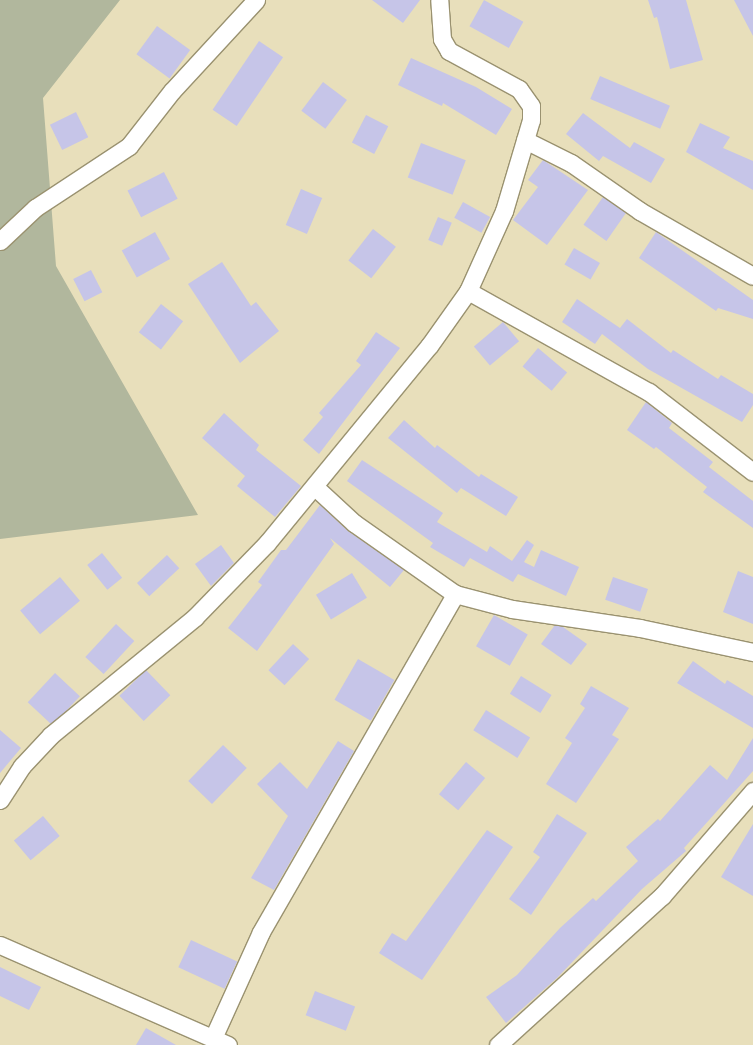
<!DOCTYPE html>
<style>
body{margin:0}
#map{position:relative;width:753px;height:1045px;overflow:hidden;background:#e8dfbb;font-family:"Sofia Sans Condensed",sans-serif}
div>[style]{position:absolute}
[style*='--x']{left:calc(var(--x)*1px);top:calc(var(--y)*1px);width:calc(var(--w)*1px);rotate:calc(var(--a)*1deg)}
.green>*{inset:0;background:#b1b79d}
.building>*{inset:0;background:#c6c5e8;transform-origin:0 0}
.roads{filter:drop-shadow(1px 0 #9a9270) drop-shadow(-1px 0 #9a9270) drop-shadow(0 1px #9a9270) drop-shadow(0 -1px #9a9270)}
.minor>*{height:17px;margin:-8.5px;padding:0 8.5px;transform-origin:8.5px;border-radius:8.5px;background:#fff}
span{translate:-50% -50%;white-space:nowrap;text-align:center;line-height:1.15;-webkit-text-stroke:3.5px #f5ecc8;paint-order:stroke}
</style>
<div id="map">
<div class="green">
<div style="clip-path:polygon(0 0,120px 0,43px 98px,56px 266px,198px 515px,0 539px)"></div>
</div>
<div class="building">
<div style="clip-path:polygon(372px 0,420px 0,403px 23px)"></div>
<div style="left:484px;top:0;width:45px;height:30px;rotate:29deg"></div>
<div style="clip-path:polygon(648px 0,686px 0,703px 60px,670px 69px,657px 17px,654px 18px)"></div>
<div style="clip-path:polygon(734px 0,753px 0,753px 36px)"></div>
<div style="left:157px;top:26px;width:41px;height:35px;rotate:36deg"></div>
<div style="left:259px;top:41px;width:29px;height:83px;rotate:34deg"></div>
<div style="clip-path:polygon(411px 58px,476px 87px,512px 109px,496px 135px,443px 103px,442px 106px,398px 85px)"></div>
<div style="left:600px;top:76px;width:76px;height:25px;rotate:23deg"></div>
<div style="left:323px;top:82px;width:30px;height:36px;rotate:37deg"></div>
<div style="left:76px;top:112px;width:28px;height:29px;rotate:64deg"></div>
<div style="clip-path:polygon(583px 113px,630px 148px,634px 142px,665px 159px,651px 183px,603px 156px,599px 161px,566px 134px)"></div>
<div style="left:366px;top:115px;width:25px;height:31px;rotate:27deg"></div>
<div style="clip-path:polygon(700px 123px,730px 137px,723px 148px,753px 161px,753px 190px,686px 152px)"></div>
<div style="left:421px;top:143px;width:48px;height:37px;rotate:21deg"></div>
<div style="clip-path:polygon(543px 160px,588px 190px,547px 245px,513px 220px,538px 187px,528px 180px)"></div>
<div style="left:164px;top:172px;width:30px;height:41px;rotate:63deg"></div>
<div style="left:301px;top:189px;width:23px;height:39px;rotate:23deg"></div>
<div style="left:603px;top:197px;width:28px;height:34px;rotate:35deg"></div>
<div style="left:463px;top:202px;width:31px;height:18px;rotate:29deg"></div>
<div style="left:438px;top:217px;width:15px;height:25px;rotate:23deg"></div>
<div style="left:373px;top:229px;width:29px;height:40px;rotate:38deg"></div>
<div style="left:155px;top:232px;width:31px;height:38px;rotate:61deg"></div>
<div style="clip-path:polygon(656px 232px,753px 300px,753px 319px,718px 308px,716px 311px,639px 258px)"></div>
<div style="left:574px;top:248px;width:30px;height:19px;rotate:30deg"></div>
<div style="clip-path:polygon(222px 262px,251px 306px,256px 302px,279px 331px,240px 363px,188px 284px)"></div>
<div style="left:91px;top:270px;width:25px;height:20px;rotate:63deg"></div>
<div style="clip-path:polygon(577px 299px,620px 328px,627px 319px,671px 353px,673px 350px,718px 379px,721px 375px,753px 394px,753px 405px,742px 422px,648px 369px,602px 334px,595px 344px,562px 322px)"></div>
<div style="left:161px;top:304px;width:28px;height:36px;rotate:38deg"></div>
<div style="left:503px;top:322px;width:25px;height:38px;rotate:50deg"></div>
<div style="clip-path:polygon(376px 332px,400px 348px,319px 454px,303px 440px,323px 417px,319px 413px,361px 365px,356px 361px)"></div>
<div style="left:538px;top:348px;width:38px;height:24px;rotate:40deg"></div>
<div style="clip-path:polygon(646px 402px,672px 423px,669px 428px,713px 462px,709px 467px,753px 501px,753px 528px,703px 492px,707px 487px,656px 447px,654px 449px,627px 430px)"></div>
<div style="clip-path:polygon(224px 413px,259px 445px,256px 450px,301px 486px,275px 517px,237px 486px,245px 476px,202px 438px)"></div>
<div style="clip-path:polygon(404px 420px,435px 448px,437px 445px,479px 477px,481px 474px,518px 497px,506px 516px,461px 488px,457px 493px,388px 438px)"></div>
<div style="clip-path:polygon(362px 460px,443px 513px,437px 522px,487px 552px,490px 546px,512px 561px,527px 540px,534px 545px,524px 562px,534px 567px,541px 550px,579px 567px,566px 596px,518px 574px,513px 582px,470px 558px,464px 567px,430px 547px,433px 543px,347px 481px)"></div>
<div style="clip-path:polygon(320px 505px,348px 531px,404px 570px,390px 587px,330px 538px,334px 544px,257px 651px,228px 628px,262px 585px,258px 582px,281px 550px,286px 550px)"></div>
<div style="clip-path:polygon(221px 545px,234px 563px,211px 586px,195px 564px)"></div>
<div style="left:102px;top:553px;width:32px;height:19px;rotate:51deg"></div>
<div style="left:167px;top:555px;width:18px;height:41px;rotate:47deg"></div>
<div style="clip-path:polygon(738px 571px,753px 577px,753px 624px,723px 612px)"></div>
<div style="left:352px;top:573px;width:29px;height:42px;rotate:59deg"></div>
<div style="left:60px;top:577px;width:31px;height:52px;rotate:50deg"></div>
<div style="left:613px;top:577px;width:37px;height:24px;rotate:19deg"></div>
<div style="left:494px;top:615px;width:39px;height:36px;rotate:30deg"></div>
<div style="left:116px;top:624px;width:25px;height:45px;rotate:43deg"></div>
<div style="clip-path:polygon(555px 625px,563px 627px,587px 644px,571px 665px,541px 644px)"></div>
<div style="left:293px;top:644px;width:22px;height:36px;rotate:43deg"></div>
<div style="left:358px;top:659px;width:42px;height:47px;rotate:30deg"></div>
<div style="clip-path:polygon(693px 661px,725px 684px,727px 680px,753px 696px,753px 728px,677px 683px)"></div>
<div style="left:146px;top:670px;width:35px;height:37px;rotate:46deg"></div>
<div style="left:55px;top:673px;width:34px;height:40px;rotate:43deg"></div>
<div style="left:521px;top:676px;width:36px;height:21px;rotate:32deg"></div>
<div style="clip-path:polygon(591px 686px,629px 708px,612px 735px,619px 739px,576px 803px,546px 784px,572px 743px,565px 738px,585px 708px,580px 704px)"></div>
<div style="left:486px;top:710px;width:52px;height:24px;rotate:32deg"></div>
<div style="clip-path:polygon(0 730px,21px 748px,0 773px)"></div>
<div style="clip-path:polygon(753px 738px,753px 771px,684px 848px,686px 851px,642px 889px,557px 978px,506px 1023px,486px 997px,517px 975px,560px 928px,593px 898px,596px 901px,638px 861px,626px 847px,658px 819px,660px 821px,710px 765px,727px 780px)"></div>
<div style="clip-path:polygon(338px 741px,354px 751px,274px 890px,251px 878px,288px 816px,257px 784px,280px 762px,307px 789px)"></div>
<div style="left:223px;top:745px;width:33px;height:50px;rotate:44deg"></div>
<div style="left:466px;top:762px;width:25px;height:42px;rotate:40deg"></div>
<div style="clip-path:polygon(557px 814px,587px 833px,531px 915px,509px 899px,540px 857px,533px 852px)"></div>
<div style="left:43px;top:816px;width:26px;height:38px;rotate:50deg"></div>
<div style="clip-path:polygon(753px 824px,753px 896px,721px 877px)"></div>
<div style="clip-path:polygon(487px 830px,513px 847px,422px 980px,379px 953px,392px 933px,406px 941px)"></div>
<div style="left:191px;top:940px;width:51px;height:30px;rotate:25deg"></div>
<div style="clip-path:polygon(0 967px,41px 987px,29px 1010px,0 996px)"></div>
<div style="left:315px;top:991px;width:43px;height:26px;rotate:21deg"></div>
<div style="clip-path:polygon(146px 1028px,176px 1045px,136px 1045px)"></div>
</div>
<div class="roads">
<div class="minor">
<div style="--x:525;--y:140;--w:51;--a:26.6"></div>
<div style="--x:571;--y:163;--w:84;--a:34.8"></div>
<div style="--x:640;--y:211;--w:130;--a:29.9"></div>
<div style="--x:0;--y:241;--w:48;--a:-43.3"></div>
<div style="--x:35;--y:208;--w:113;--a:-33.4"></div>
<div style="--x:129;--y:146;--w:70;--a:-52"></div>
<div style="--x:172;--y:91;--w:124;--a:-47.3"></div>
<div style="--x:468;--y:291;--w:207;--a:29.2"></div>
<div style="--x:649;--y:392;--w:131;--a:37.6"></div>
<div style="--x:315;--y:487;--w:53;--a:42.7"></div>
<div style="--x:354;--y:523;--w:123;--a:35.1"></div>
<div style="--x:455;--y:594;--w:59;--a:14.7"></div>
<div style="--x:512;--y:609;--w:129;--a:8.4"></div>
<div style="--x:640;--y:628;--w:116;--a:12"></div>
<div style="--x:0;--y:800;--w:40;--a:-57.1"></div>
<div style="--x:22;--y:766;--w:42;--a:-46.9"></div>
<div style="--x:51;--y:735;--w:186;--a:-39.3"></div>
<div style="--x:195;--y:617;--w:103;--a:-45.8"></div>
<div style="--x:267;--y:543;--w:255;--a:-50.6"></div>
<div style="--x:429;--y:346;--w:67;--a:-54.7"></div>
<div style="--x:468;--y:291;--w:88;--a:-65.8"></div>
<div style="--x:504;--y:211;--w:95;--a:-73.5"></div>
<div style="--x:531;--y:120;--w:14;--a:-90"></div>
<div style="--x:531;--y:106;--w:21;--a:-125"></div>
<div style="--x:519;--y:89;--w:80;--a:-151.5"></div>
<div style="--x:449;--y:51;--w:14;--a:-120"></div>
<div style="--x:442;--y:39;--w:39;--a:-94"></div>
<div style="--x:0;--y:945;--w:249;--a:23.7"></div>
<div style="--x:213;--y:1038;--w:116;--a:-65.6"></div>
<div style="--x:261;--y:932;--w:390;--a:-60.1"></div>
<div style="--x:498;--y:1045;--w:222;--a:-42.3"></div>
<div style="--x:662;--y:896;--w:139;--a:-49.1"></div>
</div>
</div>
</div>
